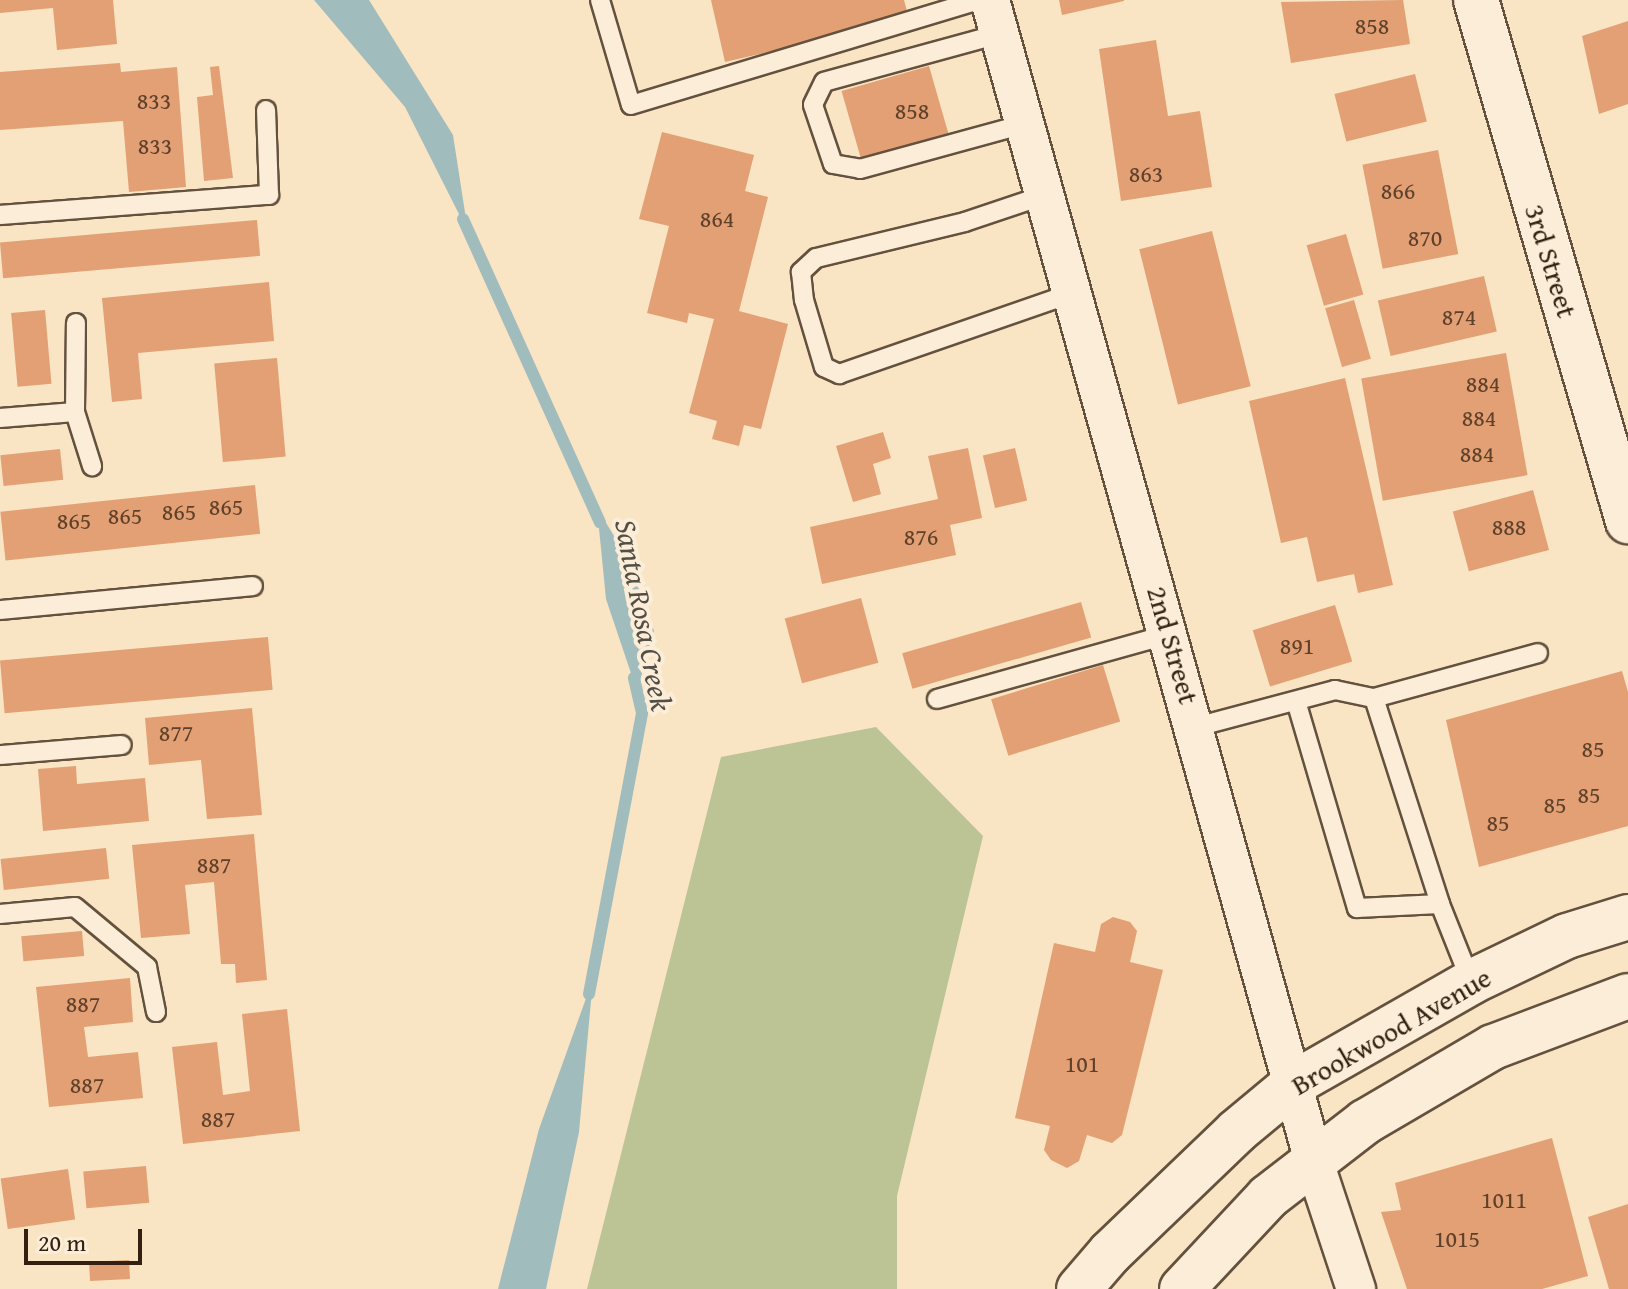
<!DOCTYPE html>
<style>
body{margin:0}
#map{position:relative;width:1628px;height:1289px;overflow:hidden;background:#f9e4c3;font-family:"Gentium Book Plus",serif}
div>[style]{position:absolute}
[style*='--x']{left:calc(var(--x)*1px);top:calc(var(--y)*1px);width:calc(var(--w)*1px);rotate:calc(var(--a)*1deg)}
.green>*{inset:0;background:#bcc495}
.water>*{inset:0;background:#a1bcbd}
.stream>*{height:12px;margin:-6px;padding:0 6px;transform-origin:6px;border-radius:6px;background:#a1bcbd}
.building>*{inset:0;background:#e3a074;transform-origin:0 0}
.roads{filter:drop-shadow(2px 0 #64513e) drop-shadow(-2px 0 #64513e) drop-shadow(0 2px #64513e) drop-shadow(0 -2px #64513e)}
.service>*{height:18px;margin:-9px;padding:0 9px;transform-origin:9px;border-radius:9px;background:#fbedd8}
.minor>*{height:38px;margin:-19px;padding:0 19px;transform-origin:19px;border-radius:19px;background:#fbedd8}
.tertiary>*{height:44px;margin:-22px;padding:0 22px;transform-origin:22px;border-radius:22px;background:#fbedd8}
.secondary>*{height:44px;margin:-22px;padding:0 22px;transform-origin:22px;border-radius:22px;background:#fbedd8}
span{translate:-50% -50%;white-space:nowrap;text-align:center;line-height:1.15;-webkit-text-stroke:8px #fbedd8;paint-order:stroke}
.number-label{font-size:24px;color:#5f402a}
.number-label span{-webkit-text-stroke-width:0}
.street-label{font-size:28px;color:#332011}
.water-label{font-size:30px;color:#544f45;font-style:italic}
.scale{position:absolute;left:24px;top:1229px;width:118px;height:36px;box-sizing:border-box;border:4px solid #332011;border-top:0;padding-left:10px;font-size:24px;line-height:28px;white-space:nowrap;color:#332011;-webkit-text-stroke:6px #fbedd8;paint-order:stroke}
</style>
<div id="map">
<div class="green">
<div style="clip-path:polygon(876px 727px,983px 836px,897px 1196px,897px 1289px,587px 1289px,721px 757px)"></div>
</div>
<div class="water">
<div style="clip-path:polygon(314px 0,369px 0,453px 135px,468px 232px,405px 107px)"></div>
<div style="clip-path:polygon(597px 508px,628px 559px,654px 631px,637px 691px,606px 599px)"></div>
<div style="clip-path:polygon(593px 979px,579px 1132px,546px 1289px,498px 1289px,539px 1129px)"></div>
</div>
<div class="stream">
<div style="--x:463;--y:219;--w:333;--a:65.7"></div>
<div style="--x:589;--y:994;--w:286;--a:-79.3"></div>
<div style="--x:642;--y:713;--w:36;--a:-103"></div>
</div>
<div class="building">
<div style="clip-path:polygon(0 0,113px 0,117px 44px,57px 50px,53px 8px,0 13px)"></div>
<div style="clip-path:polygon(711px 0,904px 0,909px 19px,725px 62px)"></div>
<div style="clip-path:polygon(1059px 0,1124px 0,1124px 1px,1062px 15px)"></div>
<div style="clip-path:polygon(1403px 0,1410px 44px,1291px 63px,1281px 2px)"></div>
<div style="clip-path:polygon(1628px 21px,1628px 104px,1599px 114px,1582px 36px)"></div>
<div style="clip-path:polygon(1156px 40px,1168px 116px,1200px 111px,1212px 187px,1121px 201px,1099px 49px)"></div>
<div style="clip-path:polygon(120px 63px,121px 72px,177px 67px,186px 187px,129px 192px,123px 121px,0 130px,0 72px)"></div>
<div style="clip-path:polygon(219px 66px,233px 178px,204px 181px,197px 97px,213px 95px,210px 67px)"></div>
<div style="left:929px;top:66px;width:70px;height:91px;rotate:74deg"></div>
<div style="left:1415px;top:74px;width:49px;height:83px;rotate:76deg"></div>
<div style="clip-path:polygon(662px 132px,754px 155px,745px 191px,768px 197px,739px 311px,788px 324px,761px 429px,744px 425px,739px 446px,712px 439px,717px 421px,689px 413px,714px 319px,689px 313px,687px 323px,647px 313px,669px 226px,639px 219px)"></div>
<div style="left:1438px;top:150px;width:106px;height:77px;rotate:79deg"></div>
<div style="left:257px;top:220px;width:36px;height:258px;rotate:85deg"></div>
<div style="left:1212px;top:231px;width:160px;height:75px;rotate:76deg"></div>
<div style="left:1346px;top:234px;width:63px;height:41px;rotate:74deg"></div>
<div style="left:1484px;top:276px;width:57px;height:109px;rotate:77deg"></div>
<div style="clip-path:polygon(269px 282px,274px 341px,138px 353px,142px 399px,112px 402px,102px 298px)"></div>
<div style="left:1354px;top:300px;width:61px;height:30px;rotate:74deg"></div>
<div style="left:45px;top:310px;width:74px;height:34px;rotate:85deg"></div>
<div style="left:1506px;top:353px;width:124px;height:147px;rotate:80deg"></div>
<div style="left:277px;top:358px;width:99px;height:63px;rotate:85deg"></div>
<div style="clip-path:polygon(1345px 378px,1393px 585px,1358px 593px,1354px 574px,1317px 582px,1307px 537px,1281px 543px,1249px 401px)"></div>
<div style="clip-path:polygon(883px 432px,891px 458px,873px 464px,881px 494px,853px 502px,836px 446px)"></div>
<div style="clip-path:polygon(968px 448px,982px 518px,950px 525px,956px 555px,822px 584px,810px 527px,938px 499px,928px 456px)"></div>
<div style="left:1015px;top:448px;width:54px;height:33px;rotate:77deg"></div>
<div style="left:60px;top:449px;width:31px;height:60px;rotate:84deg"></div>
<div style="left:255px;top:485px;width:49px;height:256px;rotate:84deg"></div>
<div style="left:1533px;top:490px;width:62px;height:83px;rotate:75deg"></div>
<div style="left:861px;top:598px;width:67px;height:79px;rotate:75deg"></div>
<div style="left:1081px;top:602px;width:37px;height:186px;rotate:74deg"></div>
<div style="left:1335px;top:605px;width:59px;height:86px;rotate:73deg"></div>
<div style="left:268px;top:637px;width:53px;height:269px;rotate:85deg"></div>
<div style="left:1103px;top:665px;width:59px;height:117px;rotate:73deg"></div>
<div style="clip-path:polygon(1622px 671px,1628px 692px,1628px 826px,1479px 867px,1446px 720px)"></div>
<div style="clip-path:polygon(252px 708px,262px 815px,207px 819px,201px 760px,149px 765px,145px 718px)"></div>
<div style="clip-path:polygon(76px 766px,77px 784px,145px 778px,149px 821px,43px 831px,38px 769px)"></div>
<div style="clip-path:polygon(254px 834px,267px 980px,236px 983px,235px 964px,221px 964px,214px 882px,185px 885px,190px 934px,141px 938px,132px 845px)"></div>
<div style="left:106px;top:848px;width:31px;height:106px;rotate:84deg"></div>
<div style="clip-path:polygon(1113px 917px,1130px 922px,1137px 931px,1130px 962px,1163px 970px,1122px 1135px,1112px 1143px,1087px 1135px,1079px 1161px,1067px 1168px,1051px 1160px,1044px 1150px,1050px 1126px,1015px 1118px,1054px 943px,1095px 952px,1101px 924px)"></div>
<div style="left:82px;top:931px;width:25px;height:61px;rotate:85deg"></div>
<div style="clip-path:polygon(130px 978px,133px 1022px,84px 1027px,88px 1057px,138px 1052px,143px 1098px,49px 1107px,36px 987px)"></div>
<div style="clip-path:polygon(287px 1009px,300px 1131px,183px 1144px,172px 1047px,217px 1042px,223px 1095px,250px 1091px,242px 1014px)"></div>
<div style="clip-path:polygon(1552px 1138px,1588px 1276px,1542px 1289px,1407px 1289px,1381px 1212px,1401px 1210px,1395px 1183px)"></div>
<div style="left:146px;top:1166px;width:37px;height:63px;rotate:85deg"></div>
<div style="left:68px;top:1169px;width:51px;height:68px;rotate:82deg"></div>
<div style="clip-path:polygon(1628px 1204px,1628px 1289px,1609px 1289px,1588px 1217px)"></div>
<div style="left:129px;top:1260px;width:19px;height:40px;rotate:87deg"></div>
</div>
<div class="roads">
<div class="service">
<div style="--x:600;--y:0;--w:109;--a:73.6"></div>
<div style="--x:631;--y:105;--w:363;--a:-16.8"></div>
<div style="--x:999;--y:34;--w:181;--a:164.7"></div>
<div style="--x:824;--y:82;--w:25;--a:116"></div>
<div style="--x:813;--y:105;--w:62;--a:71.3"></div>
<div style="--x:833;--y:164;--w:27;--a:10"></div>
<div style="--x:860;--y:169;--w:171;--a:-15.3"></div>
<div style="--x:1045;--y:195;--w:84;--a:161.4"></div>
<div style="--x:965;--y:222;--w:153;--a:166.4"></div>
<div style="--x:816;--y:258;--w:21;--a:137"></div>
<div style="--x:801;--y:272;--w:28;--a:84"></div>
<div style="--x:804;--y:300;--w:70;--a:73.4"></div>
<div style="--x:824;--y:367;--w:17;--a:25"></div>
<div style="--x:839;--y:374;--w:248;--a:-19.1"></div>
<div style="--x:0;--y:215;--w:270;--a:-4.3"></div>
<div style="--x:269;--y:195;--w:85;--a:-92"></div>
<div style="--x:75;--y:412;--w:57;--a:72.5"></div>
<div style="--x:0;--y:418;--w:75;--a:-4.6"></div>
<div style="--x:75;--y:412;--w:89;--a:-89.4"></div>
<div style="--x:0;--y:610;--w:254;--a:-5.4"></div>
<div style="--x:1374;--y:698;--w:216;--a:72.2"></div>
<div style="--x:1440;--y:904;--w:84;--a:68.3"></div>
<div style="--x:937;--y:699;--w:242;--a:-15.6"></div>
<div style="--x:1296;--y:701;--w:216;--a:73.6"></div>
<div style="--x:1357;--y:908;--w:83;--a:-2.8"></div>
<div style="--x:1196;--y:727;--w:144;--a:-14.9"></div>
<div style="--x:1335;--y:690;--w:40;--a:12"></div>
<div style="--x:1374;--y:698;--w:170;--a:-15.3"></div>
<div style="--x:0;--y:755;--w:122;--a:-4.7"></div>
<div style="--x:0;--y:914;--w:75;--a:-5.3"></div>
<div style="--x:75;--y:907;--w:94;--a:39.8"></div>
<div style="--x:147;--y:967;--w:46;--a:78.7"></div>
</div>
<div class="minor">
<div style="--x:990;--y:0;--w:1209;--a:74.41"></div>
<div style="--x:1315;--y:1165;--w:131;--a:71.7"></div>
</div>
<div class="tertiary">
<div style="--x:1079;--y:1289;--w:48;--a:-49.3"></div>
<div style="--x:1110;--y:1253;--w:176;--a:-43.8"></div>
<div style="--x:1237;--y:1131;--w:77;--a:-39.7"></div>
<div style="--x:1296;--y:1082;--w:202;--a:-29.7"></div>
<div style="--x:1471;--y:982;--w:106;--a:-25.6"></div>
<div style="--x:1567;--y:936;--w:64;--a:-17.3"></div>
<div style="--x:1182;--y:1289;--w:126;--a:-46.9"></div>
<div style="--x:1268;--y:1197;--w:123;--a:-37.7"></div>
<div style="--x:1365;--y:1122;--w:148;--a:-30.4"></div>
<div style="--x:1493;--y:1047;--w:144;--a:-20.7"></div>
</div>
<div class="secondary">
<div style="--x:1476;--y:0;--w:543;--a:73.74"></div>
</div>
</div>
<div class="number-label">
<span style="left:1372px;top:26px">858</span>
<span style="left:154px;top:101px">833</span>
<span style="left:912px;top:111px">858</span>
<span style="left:155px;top:146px">833</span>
<span style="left:1146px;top:174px">863</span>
<span style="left:1398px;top:191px">866</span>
<span style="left:717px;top:219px">864</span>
<span style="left:1425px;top:238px">870</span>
<span style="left:1459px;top:317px">874</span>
<span style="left:1483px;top:384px">884</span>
<span style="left:1479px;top:418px">884</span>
<span style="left:1477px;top:454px">884</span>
<span style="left:226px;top:507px">865</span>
<span style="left:179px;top:512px">865</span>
<span style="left:125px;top:516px">865</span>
<span style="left:74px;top:521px">865</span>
<span style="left:1509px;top:527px">888</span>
<span style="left:921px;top:537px">876</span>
<span style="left:1297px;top:646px">891</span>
<span style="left:176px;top:733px">877</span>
<span style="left:1593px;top:749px">85</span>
<span style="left:1589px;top:795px">85</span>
<span style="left:1555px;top:805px">85</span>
<span style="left:1498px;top:823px">85</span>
<span style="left:214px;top:865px">887</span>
<span style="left:83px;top:1004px">887</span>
<span style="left:1082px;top:1064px">101</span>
<span style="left:87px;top:1085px">887</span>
<span style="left:218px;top:1119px">887</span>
<span style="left:1504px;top:1200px">1011</span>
<span style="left:1457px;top:1239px">1015</span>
</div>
<div class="street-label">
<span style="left:1551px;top:261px;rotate:73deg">3rd Street</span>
<span style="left:1173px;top:645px;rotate:74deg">2nd Street</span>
<span style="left:1391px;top:1031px;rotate:-30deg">Brookwood Avenue</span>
</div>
<div class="water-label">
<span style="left:644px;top:615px;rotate:79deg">Santa Rosa Creek</span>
</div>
<div class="scale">20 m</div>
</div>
